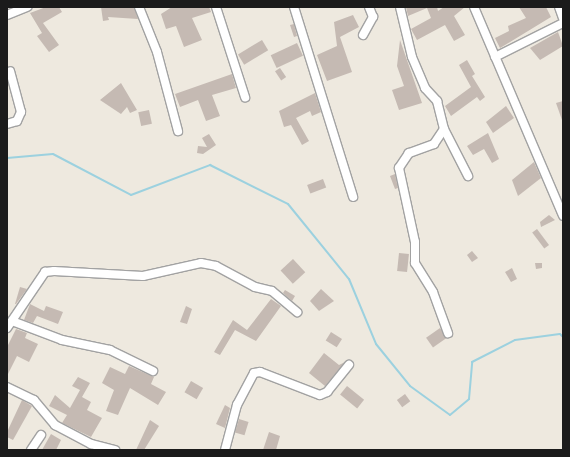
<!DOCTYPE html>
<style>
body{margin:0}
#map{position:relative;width:570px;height:457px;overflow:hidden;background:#eee9df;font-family:Overpass,sans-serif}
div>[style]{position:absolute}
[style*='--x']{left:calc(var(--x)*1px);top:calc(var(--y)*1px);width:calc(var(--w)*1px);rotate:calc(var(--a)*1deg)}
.stream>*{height:2px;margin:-1px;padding:0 1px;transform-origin:1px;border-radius:1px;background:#9cd1df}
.building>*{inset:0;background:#c5bab3;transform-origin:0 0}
.roads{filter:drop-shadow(1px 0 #a2a2a2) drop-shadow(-1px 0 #a2a2a2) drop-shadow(0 1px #a2a2a2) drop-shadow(0 -1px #a2a2a2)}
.minor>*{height:8px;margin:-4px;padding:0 4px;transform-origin:4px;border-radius:4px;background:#fff}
span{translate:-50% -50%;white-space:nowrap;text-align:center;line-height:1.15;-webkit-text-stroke:3px #fff;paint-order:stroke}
.frame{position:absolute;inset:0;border:8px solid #1b1b1b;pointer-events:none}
</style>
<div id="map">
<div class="stream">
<div style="--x:7;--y:158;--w:46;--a:-5"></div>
<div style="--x:53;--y:154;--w:88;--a:27.7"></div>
<div style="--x:131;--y:195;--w:85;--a:-20.8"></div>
<div style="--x:210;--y:165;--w:87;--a:26.6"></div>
<div style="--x:288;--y:204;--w:97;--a:50.9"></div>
<div style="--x:349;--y:279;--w:70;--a:67.4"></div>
<div style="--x:376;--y:344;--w:54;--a:51"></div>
<div style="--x:410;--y:386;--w:49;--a:35.9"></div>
<div style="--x:450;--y:415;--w:25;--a:-40"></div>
<div style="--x:469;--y:399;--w:37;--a:-85"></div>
<div style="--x:472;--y:362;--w:48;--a:-27.1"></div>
<div style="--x:515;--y:340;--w:45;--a:-7.6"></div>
<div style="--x:560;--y:334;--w:4;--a:45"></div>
</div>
<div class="building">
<div style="clip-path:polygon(46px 7px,59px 7px,62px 12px,43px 23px,59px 45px,49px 52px,37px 36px,42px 33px,30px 13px)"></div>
<div style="clip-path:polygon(101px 7px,134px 7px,138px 19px,108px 17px,109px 20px,103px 21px)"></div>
<div style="clip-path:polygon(172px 7px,209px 7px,211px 12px,192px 18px,202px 40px,184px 47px,176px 26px,166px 29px,161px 14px)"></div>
<div style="clip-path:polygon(406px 7px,437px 7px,438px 11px,444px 7px,465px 7px,454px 16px,465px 35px,454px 41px,445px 25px,417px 40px,411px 29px,431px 18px,427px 8px,408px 16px)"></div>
<div style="clip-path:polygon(519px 7px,546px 7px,551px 17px,500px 48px,495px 38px,509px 31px,508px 26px,526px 18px)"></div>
<div style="clip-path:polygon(353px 15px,359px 27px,340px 37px,352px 72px,327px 81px,317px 55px,337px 46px,334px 22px)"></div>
<div style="clip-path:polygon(294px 24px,297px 36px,294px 37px,290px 25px)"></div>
<div style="clip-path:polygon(558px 32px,563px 46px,540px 60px,530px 48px)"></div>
<div style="left:262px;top:40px;width:12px;height:28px;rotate:59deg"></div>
<div style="clip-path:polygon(400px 40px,422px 103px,399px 110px,392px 90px,404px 86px,397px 66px)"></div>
<div style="left:297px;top:43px;width:14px;height:29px;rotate:65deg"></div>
<div style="clip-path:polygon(467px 60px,475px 74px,472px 76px,485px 97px,480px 101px,477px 97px,451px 116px,445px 106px,471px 87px,459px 65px)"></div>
<div style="left:280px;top:68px;width:11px;height:6px;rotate:56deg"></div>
<div style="clip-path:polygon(232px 74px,236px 88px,212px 95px,220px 116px,206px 121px,198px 100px,180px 107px,175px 94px)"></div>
<div style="clip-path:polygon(121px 83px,137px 110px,130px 113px,127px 107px,121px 114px,100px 100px)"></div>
<div style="clip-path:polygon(315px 93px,321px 112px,312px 116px,310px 111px,296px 118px,309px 141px,302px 145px,291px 125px,284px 127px,279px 111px)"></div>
<div style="clip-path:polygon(563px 101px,563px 120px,562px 120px,556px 103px)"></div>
<div style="clip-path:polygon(506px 106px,514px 118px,493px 133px,486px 122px)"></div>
<div style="left:149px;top:110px;width:14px;height:11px;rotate:78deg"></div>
<div style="clip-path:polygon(488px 133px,499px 159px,492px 163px,484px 149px,473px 155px,467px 146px)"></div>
<div style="clip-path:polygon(209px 134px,216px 145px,203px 154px,197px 153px,198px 146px,207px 147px,202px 138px)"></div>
<div style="clip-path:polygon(534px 162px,541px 178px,518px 196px,512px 180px)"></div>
<div style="clip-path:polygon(395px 174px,398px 188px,395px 189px,390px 176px)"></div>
<div style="left:323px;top:179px;width:9px;height:17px;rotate:69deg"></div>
<div style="clip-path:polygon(549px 215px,555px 220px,541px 227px,540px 222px)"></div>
<div style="left:537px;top:229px;width:20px;height:6px;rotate:53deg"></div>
<div style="clip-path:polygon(472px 251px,478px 258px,472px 262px,467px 255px)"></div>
<div style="left:399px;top:253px;width:10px;height:18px;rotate:6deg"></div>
<div style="left:293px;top:259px;width:18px;height:17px;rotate:47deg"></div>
<div style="clip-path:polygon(535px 263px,542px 263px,542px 268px,536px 269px)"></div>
<div style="clip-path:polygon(512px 268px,517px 279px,511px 282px,505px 272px)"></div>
<div style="clip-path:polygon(20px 287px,27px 289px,16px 304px,15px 304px)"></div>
<div style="clip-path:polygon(321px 289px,334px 301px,319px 311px,310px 301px)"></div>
<div style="clip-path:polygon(285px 290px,295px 296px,292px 301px,283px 293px)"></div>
<div style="clip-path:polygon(271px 299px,281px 306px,256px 341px,235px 330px,220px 355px,214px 352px,233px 320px,247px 330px)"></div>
<div style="clip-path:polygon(30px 304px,44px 311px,46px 306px,63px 312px,58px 324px,37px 316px,33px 323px,24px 320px)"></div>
<div style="clip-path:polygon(186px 306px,192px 309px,187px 324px,180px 322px)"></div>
<div style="left:440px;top:328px;width:12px;height:17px;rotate:55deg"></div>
<div style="clip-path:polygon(16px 329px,27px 333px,25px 338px,38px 344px,29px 362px,17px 356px,7px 376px,7px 347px)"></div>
<div style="left:331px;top:332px;width:13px;height:10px;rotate:32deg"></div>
<div style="clip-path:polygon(324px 353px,339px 365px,345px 362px,325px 386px,309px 373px)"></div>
<div style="clip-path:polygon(129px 366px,154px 377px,151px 384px,166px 392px,158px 405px,130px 388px,118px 415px,106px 411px,114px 390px,102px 383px,110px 367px,125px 374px)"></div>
<div style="clip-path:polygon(78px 377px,90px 383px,82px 397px,91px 402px,87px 410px,102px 418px,91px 437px,62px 423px,67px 415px,49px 406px,55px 395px,70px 408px,80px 390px,72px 386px)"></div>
<div style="left:191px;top:381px;width:14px;height:13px;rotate:30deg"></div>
<div style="left:347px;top:386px;width:22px;height:11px;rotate:39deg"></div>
<div style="left:405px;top:394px;width:9px;height:10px;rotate:54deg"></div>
<div style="clip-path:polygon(22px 400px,32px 406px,13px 440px,7px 437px,7px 432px)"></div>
<div style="clip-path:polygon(225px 405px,230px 408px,225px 428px,216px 424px)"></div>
<div style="left:239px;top:419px;width:10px;height:14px;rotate:17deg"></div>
<div style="clip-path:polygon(150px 420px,159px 426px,144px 450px,136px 450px)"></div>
<div style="clip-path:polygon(269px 432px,280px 436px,276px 450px,263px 450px)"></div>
<div style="clip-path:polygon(51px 434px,61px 440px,56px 450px,42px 450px)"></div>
</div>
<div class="roads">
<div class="minor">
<div style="--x:139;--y:7;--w:48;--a:68.2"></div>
<div style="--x:157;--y:52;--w:82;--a:75.1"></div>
<div style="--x:216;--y:7;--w:95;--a:72.1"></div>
<div style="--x:294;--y:7;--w:199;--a:72.7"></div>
<div style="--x:400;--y:7;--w:51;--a:76.5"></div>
<div style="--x:412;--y:57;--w:34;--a:67"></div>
<div style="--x:425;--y:88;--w:18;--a:47"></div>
<div style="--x:437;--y:101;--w:29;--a:76"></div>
<div style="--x:444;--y:129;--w:18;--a:124"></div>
<div style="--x:434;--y:144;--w:27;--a:160"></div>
<div style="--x:409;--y:153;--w:18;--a:124"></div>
<div style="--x:399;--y:168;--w:76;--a:77.8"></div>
<div style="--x:415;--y:242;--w:21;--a:90"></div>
<div style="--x:415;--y:263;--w:34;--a:58"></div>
<div style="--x:433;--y:292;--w:44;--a:69.9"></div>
<div style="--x:474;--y:7;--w:227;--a:66.9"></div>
<div style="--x:559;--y:7;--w:12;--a:70"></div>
<div style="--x:7;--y:15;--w:22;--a:-22"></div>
<div style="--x:363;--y:35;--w:21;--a:-61"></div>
<div style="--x:373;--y:17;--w:11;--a:-112"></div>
<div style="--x:495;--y:57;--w:76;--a:-26.6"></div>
<div style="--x:7;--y:124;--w:10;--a:-17"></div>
<div style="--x:17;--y:121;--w:10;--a:-66"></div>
<div style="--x:21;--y:112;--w:42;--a:-105"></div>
<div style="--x:444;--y:129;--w:53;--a:62.9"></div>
<div style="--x:12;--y:321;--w:53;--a:20.8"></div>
<div style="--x:62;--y:340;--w:49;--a:11.8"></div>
<div style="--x:110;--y:350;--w:48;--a:26"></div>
<div style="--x:7;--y:328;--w:68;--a:-55.8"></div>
<div style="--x:45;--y:272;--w:9;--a:-6"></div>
<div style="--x:54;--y:271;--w:89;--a:3.2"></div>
<div style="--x:143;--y:276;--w:59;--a:-12.6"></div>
<div style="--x:201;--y:263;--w:15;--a:11"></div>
<div style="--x:216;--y:266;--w:44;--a:28.3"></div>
<div style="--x:255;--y:287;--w:17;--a:13"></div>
<div style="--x:272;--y:291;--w:33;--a:40"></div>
<div style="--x:7;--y:387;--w:30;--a:26"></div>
<div style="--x:34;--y:400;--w:33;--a:50"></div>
<div style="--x:55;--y:425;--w:41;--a:27.8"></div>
<div style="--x:91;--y:444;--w:25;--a:14"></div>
<div style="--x:31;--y:450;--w:18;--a:-56"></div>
<div style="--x:225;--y:450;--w:47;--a:-75.1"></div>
<div style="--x:237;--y:405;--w:36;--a:-62"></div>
<div style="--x:254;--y:373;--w:6;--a:-9"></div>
<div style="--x:260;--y:372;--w:64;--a:21"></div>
<div style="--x:320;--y:395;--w:8;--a:-23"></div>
<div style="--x:327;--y:392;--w:35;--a:-51"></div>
</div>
</div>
<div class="frame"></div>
</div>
